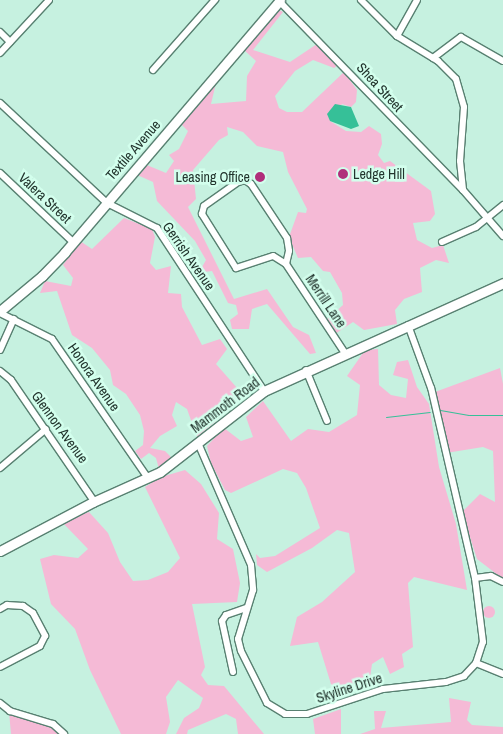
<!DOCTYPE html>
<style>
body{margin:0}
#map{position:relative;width:503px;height:734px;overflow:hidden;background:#c6f1e0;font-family:"Archivo Narrow",sans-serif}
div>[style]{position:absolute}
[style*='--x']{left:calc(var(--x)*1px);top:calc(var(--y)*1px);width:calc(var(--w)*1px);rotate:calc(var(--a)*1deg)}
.green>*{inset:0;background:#f5bad6}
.round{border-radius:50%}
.water>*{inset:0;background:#36c098}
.stream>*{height:1px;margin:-0.5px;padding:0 0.5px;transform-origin:0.5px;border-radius:0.5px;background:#36c098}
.roads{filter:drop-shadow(1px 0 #588071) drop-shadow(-1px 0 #588071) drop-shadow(0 1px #588071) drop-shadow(0 -1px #588071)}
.minor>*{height:6px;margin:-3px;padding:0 3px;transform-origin:3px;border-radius:3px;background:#fff}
.major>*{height:9px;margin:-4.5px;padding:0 4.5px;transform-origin:4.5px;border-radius:4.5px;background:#fff}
.dots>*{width:14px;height:14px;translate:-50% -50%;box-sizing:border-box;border:2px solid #d3ffed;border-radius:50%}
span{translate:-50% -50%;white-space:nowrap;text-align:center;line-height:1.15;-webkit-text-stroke:5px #d3ffed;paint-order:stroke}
.street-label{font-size:14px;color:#22342d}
.poi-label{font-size:14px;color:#22342d}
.left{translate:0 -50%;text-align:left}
.right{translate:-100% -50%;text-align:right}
</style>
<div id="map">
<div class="green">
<div style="clip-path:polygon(279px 10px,283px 12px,253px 50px,290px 62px,317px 44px,338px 65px,334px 68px,313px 60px,295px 71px,275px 96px,279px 108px,287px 112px,302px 112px,344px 72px,357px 90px,356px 102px,351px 107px,342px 104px,330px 121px,346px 131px,361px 132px,369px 126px,381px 134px,382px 144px,378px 155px,384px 163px,390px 161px,431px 191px,435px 214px,430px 221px,413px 223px,417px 240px,432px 248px,443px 245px,449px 263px,436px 260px,420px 268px,422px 292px,404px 299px,395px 310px,397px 324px,364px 330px,353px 322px,335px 334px,327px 319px,343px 305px,342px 293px,330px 272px,323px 271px,311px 257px,298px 258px,289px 237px,298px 212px,306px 213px,307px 209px,288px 172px,283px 152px,257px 146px,243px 132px,227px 127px,228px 135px,219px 140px,193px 170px,196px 199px,188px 207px,234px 299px,267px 289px,293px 327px,309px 335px,316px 353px,310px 354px,267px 304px,252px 309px,249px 329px,232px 329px,230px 320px,238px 314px,236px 305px,228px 303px,212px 271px,204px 272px,202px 267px,206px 260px,195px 241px,157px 201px,153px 182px,135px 174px,142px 163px,166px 173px,174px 161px,169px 155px,179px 149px,188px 131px,179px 122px,216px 83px,211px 104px,246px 101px,247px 76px,256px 61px,244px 50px)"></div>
<div style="clip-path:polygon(124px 218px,152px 229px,155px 237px,150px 263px,156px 270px,171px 266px,168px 293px,181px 294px,182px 307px,202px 345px,220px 339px,227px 349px,216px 364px,245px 397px,197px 437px,187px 409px,176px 402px,172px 415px,177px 426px,160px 436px,150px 448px,165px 451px,172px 458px,159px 469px,156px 458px,149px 453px,141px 459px,135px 451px,143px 445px,144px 431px,140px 415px,126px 394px,113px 385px,110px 370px,92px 348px,72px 335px,57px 291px,40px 293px,45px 281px,71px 286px,73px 278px,63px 265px,80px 241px,92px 249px)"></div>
<div style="clip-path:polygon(378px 349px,379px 385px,391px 395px,406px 398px,408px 379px,393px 375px,397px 362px,408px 360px,417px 387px,429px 404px,439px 467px,456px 524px,467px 590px,414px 577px,408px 583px,413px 647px,402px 654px,404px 667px,390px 674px,383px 657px,372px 664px,369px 685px,335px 697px,318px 642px,290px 646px,297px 617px,322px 602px,355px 572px,349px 533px,337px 530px,312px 548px,267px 572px,257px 565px,256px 554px,260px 558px,275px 556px,320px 528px,306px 488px,297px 473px,283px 469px,231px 493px,225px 490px,211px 463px,207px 446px,224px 428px,241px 441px,253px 437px,246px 417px,263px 401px,291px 441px,308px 429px,329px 432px,357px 415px,360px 385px,347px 376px,365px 350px)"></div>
<div style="clip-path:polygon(500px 368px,503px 384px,503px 579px,477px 559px,462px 512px,480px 494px,495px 502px,493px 451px,483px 447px,446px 453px,435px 392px)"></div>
<div style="clip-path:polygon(185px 470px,201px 484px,219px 513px,217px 539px,233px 549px,240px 583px,237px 602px,192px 604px,205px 667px,201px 675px,208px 685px,224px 686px,264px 734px,238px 734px,236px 719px,226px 714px,188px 730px,187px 734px,176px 734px,184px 718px,199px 708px,203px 698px,178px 680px,166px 697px,170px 722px,166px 734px,121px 734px,90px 670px,75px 629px,51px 604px,40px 559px,54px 555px,78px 558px,88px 549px,62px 522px,89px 512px,108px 533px,120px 562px,133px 581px,148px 580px,168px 572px,180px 558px,145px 487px,161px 477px)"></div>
<div class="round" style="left:483px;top:606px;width:12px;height:12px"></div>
<div style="clip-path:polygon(449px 698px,471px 702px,467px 720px,472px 725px,503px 727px,503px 734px,360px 734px,375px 729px,374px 711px,386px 711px,381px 728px,451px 722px)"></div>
<div style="clip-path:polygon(341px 709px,341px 734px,315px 734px,313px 719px)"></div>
<div style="clip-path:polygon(9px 712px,50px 727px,60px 734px,11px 734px)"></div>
</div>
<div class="water">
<div style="clip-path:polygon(335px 104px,351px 107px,359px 126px,351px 129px,330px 121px,327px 114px)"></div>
</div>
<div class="stream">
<div style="--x:440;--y:410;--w:29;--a:10"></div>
<div style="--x:469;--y:415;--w:34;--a:0"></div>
<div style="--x:386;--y:417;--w:44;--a:-6.5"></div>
</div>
<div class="roads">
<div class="minor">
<div style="--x:361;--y:0;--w:51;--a:45"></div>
<div style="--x:397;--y:36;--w:48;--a:31.4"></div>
<div style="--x:438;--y:61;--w:25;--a:45"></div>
<div style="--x:456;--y:79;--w:29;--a:74"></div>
<div style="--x:464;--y:107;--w:54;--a:94.2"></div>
<div style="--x:460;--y:161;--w:29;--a:84"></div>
<div style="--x:463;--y:190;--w:61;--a:49"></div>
<div style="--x:279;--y:1;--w:264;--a:45.8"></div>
<div style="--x:0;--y:32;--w:14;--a:45"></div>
<div style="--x:397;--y:36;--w:41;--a:-60.9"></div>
<div style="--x:0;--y:53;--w:72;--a:-47.2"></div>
<div style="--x:433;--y:58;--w:35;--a:-37"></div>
<div style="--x:461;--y:37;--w:48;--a:29.7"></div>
<div style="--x:153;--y:70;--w:94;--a:-48.5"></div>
<div style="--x:0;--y:103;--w:146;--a:43.1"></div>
<div style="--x:107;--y:203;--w:56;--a:26.6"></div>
<div style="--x:157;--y:228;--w:195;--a:56.7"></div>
<div style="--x:0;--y:173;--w:100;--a:43.4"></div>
<div style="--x:442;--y:242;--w:37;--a:-24"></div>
<div style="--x:476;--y:227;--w:35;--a:-39"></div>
<div style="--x:286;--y:264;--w:15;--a:-148"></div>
<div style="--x:273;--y:256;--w:39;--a:162"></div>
<div style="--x:236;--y:268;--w:64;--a:-122.2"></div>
<div style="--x:202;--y:214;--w:8;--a:-76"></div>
<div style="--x:204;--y:206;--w:42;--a:-35.2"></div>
<div style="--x:238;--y:182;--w:7;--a:-16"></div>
<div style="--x:245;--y:180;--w:7;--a:34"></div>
<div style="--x:251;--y:184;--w:65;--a:56.3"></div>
<div style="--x:287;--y:238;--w:13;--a:81"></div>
<div style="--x:289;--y:251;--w:13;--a:103"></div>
<div style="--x:286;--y:264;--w:107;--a:56.5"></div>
<div style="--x:0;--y:313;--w:58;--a:26.6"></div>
<div style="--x:52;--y:339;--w:169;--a:55.4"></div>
<div style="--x:0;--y:350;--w:34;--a:-66"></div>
<div style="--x:306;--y:370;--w:55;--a:67.6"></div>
<div style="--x:0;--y:371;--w:14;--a:39"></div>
<div style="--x:11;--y:380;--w:147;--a:55.6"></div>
<div style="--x:198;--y:443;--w:133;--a:66.5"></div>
<div style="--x:251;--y:565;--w:25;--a:85"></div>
<div style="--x:253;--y:590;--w:51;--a:107"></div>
<div style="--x:238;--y:639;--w:12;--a:76"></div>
<div style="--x:241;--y:651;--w:58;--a:63.4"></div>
<div style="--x:267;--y:703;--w:21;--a:31"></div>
<div style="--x:285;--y:714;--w:22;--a:0"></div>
<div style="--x:307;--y:714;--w:80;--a:-18.2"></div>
<div style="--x:383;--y:689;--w:63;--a:-6.3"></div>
<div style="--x:446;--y:682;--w:19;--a:-18"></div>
<div style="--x:464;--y:676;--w:18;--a:-47"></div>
<div style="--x:476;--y:663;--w:22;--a:-72"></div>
<div style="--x:483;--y:642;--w:64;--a:-97.1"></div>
<div style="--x:475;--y:578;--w:195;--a:-103"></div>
<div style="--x:431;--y:388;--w:67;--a:-110.1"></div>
<div style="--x:0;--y:468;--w:60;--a:-40.3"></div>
<div style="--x:475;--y:578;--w:16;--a:-7"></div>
<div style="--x:491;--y:576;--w:13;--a:27"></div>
<div style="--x:0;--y:609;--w:8;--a:-30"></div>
<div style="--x:7;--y:605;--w:16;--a:4"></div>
<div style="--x:23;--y:606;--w:12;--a:35"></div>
<div style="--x:33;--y:613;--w:26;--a:62"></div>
<div style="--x:45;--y:636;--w:11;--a:117"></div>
<div style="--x:40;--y:646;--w:45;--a:152.3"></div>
<div style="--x:476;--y:663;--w:29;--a:22"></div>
<div style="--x:233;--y:672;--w:52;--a:-102.2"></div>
<div style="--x:222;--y:621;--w:7;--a:-56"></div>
<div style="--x:226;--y:615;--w:21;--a:-19"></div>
<div style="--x:0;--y:703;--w:13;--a:39"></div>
<div style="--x:10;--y:711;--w:45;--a:16.8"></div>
<div style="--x:53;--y:724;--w:15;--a:42"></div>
</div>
<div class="major">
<div style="--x:0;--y:311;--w:55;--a:-39.8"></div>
<div style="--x:42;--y:276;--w:33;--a:-46"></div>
<div style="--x:65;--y:252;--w:331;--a:-49.5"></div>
<div style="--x:0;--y:551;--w:105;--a:-27.8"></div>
<div style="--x:93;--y:502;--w:73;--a:-24.1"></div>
<div style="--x:160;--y:472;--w:132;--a:-37.9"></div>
<div style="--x:264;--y:391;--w:262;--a:-24.3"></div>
</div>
</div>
<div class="dots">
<div style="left:343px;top:174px;background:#b02f7b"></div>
<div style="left:260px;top:177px;background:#b02f7b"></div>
</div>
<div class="street-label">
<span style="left:380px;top:87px;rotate:47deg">Shea Street</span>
<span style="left:133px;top:150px;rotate:-49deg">Textile Avenue</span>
<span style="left:45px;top:198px;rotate:43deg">Valera Street</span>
<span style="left:189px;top:256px;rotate:55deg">Gerrish Avenue</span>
<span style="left:326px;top:301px;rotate:56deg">Merrill Lane</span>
<span style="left:94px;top:377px;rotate:55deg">Honora Avenue</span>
<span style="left:225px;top:405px;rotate:-37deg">Mammoth Road</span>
<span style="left:60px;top:427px;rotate:54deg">Glennon Avenue</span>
<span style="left:349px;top:688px;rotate:-18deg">Skyline Drive</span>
</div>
<div class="poi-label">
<span class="left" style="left:353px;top:174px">Ledge Hill</span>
<span class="right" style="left:250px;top:177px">Leasing Office</span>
</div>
</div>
